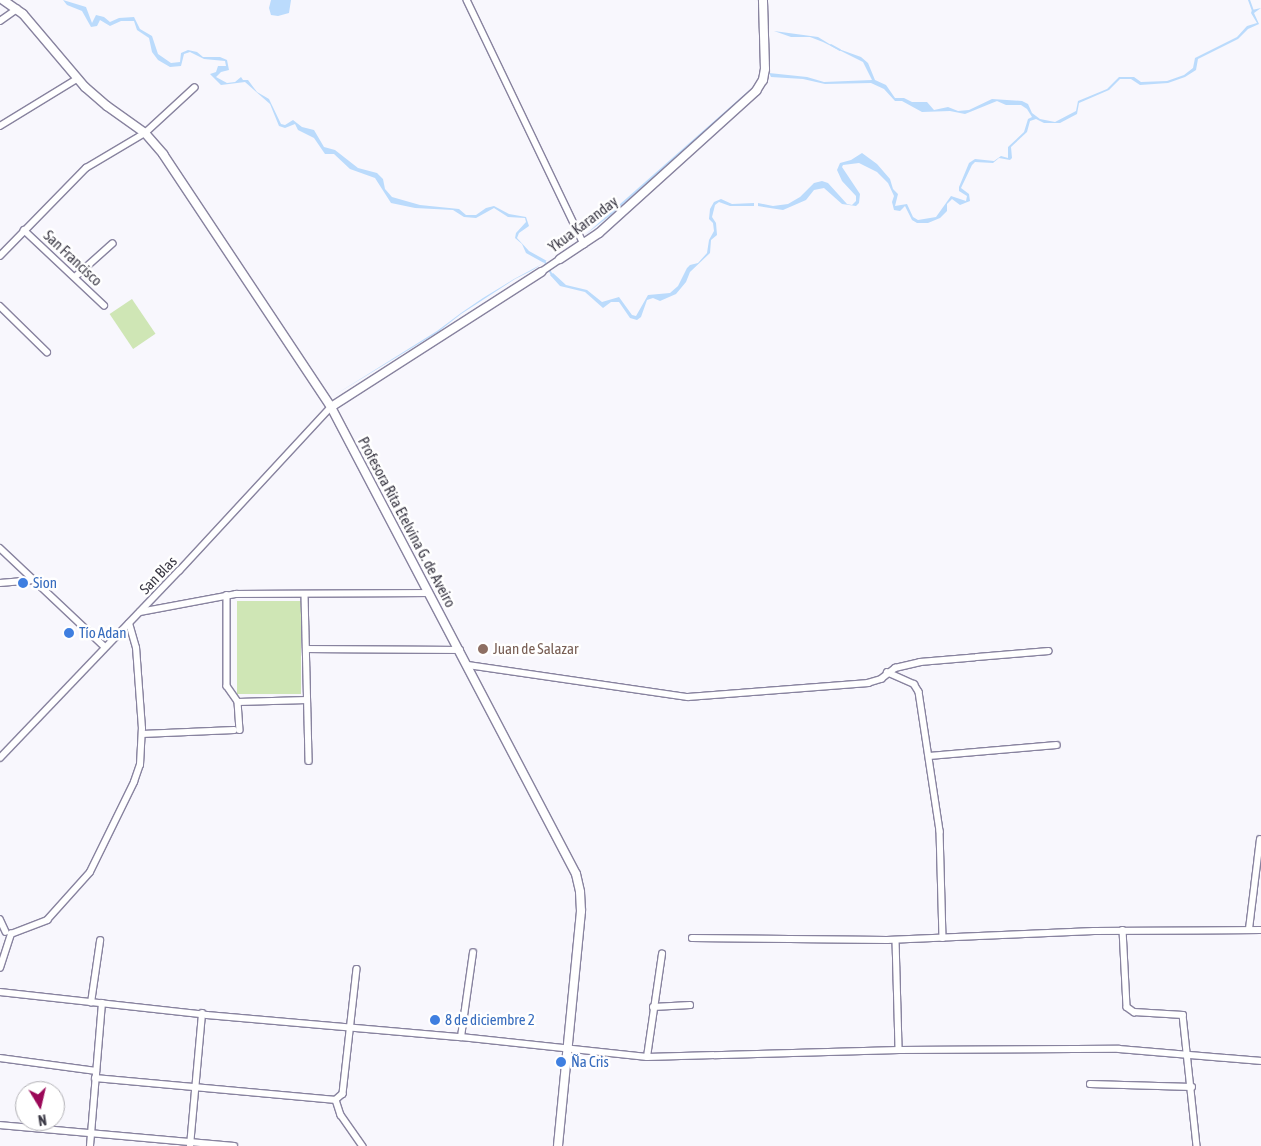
<!DOCTYPE html>
<meta charset="utf-8">
<style>
body{margin:0}
#map{position:relative;width:1261px;height:1146px;overflow:hidden;background:#f8f7fd;font-family:"Asap Condensed",sans-serif}
div>[style]{position:absolute}
[style*='--x']{left:calc(var(--x)*1px);top:calc(var(--y)*1px);width:calc(var(--w)*1px);rotate:calc(var(--a)*1deg)}
.green>*{inset:0;background:#cfe6b5;transform-origin:0 0}
.water>*{inset:0;background:#bbdbfc}
.pier>*{inset:0;background:#f8f7fd}
.stream>*{height:2px;margin:-1px;padding:0 1px;transform-origin:1px;border-radius:1px;background:#bbdbfc}
.roads{filter:drop-shadow(1px 0 #88839f) drop-shadow(-1px 0 #88839f) drop-shadow(0 1px #88839f) drop-shadow(0 -1px #88839f)}
.minor>*{height:5.5px;margin:-2.75px;padding:0 2.75px;transform-origin:2.75px;border-radius:2.75px;background:#fff}
.tertiary>*{height:8px;margin:-4px;padding:0 4px;transform-origin:4px;border-radius:4px;background:#fff}
.dots>*{width:14px;height:14px;translate:-50% -50%;box-sizing:border-box;border:2px solid #fff;border-radius:50%}
span{translate:-50% -50%;white-space:nowrap;text-align:center;line-height:1.15;-webkit-text-stroke:5px #fff;paint-order:stroke}
.street-label{font-size:15px;color:#3b3945}
.shop-label{font-size:15px;color:#366cbe}
.left{translate:0 -50%;text-align:left}
.education-label{font-size:15px;color:#785e54}
.north{position:absolute;left:15px;top:1081px;width:50px;height:50px;box-sizing:border-box;background:#fff;border:1px solid #b1b0b5;border-radius:50%;rotate:171deg;font-size:14px;font-weight:700;line-height:20px;text-align:center;color:#3b3945}
.north::after{content:'';display:block;margin:auto;width:18px;height:22px;background:#9b0858;clip-path:polygon(50% 0,100% 100%,50% 72%,0 100%)}
</style>
<div id="map">
<div class="green">
<div style="left:132px;top:299px;width:42px;height:27px;rotate:56deg"></div>
<div style="left:237px;top:601px;width:64px;height:93px"></div>
</div>
<div class="water">
<div style="clip-path:polygon(63px 0,86px 7px,92px 23px,96px 15px,104px 17px,110px 22px,119px 18px,134px 17px,140px 29px,152px 36px,158px 54px,171px 63px,180px 62px,181px 53px,188px 50px,197px 52px,203px 57px,220px 57px,227px 60px,229px 70px,221px 72px,216px 77px,227px 83px,235px 82px,241px 77px,243px 80px,248px 80px,257px 92px,269px 99px,281px 124px,285px 125px,293px 120px,302px 127px,314px 130px,324px 147px,335px 150px,358px 168px,377px 173px,383px 179px,385px 189px,392px 197px,420px 205px,459px 209px,466px 215px,476px 215px,486px 208px,494px 206px,509px 214px,526px 217px,529px 226px,519px 233px,517px 238px,529px 251px,547px 261px,578px 240px,537px 268px,515px 279px,461px 314px,438px 332px,333px 396px,437px 331px,461px 313px,483px 298px,514px 279px,544px 263px,526px 253px,522px 244px,515px 238px,516px 233px,526px 222px,525px 218px,508px 217px,494px 208px,476px 218px,464px 217px,453px 210px,415px 208px,391px 203px,375px 178px,350px 169px,334px 154px,325px 154px,314px 138px,298px 130px,295px 124px,285px 128px,279px 126px,270px 104px,245px 82px,221px 85px,210px 74px,216px 72px,218px 66px,226px 66px,225px 61px,204px 59px,190px 52px,184px 54px,181px 66px,170px 67px,158px 60px,152px 52px,149px 38px,137px 30px,134px 21px,121px 21px,110px 26px,100px 20px,97px 26px,91px 27px,82px 11px,67px 5px)"></div>
<div style="clip-path:polygon(271px 0,291px 0,289px 13px,278px 16px,271px 15px,269px 8px)"></div>
<div style="clip-path:polygon(1261px 8px,1254px 13px,1259px 24px,1248px 29px,1238px 39px,1198px 59px,1196px 70px,1185px 77px,1168px 83px,1140px 85px,1131px 79px,1120px 79px,1109px 90px,1079px 103px,1077px 114px,1060px 123px,1044px 123px,1036px 119px,1030px 121px,1027px 132px,1011px 147px,1012px 158px,1010px 160px,999px 158px,993px 163px,975px 162px,972px 165px,961px 188px,969px 194px,970px 201px,960px 205px,952px 199px,947px 204px,947px 211px,940px 218px,928px 223px,917px 223px,912px 220px,905px 206px,900px 211px,894px 210px,892px 202px,894px 196px,888px 183px,877px 172px,859px 163px,843px 165px,842px 167px,860px 194px,859px 203px,856px 206px,842px 204px,824px 188px,814px 190px,806px 200px,783px 210px,758px 206px,758px 203px,773px 206px,788px 204px,800px 197px,814px 183px,822px 181px,828px 183px,847px 204px,852px 205px,856px 201px,856px 196px,842px 181px,837px 170px,840px 163px,851px 160px,862px 153px,877px 164px,890px 179px,893px 189px,898px 194px,895px 206px,907px 204px,913px 217px,918px 220px,936px 217px,951px 196px,966px 201px,967px 196px,959px 191px,959px 187px,969px 163px,975px 159px,994px 161px,1001px 156px,1008px 158px,1008px 147px,1024px 132px,1028px 119px,1032px 117px,1027px 109px,1021px 105px,1006px 105px,997px 101px,965px 114px,950px 111px,922px 112px,902px 101px,895px 101px,884px 89px,871px 83px,825px 84px,803px 79px,771px 77px,769px 73px,807px 77px,824px 82px,872px 80px,863px 62px,823px 42px,810px 37px,791px 37px,774px 31px,818px 37px,836px 48px,861px 57px,868px 63px,875px 80px,886px 85px,895px 98px,904px 98px,912px 102px,927px 102px,934px 110px,948px 107px,958px 111px,969px 110px,992px 99px,1022px 101px,1028px 104px,1032px 113px,1040px 119px,1055px 122px,1076px 111px,1078px 101px,1107px 89px,1119px 77px,1134px 77px,1141px 82px,1167px 81px,1184px 75px,1193px 68px,1195px 58px,1237px 37px,1247px 26px,1257px 23px,1251px 13px,1252px 10px)"></div>
<div style="clip-path:polygon(755px 85px,742px 99px,612px 214px,585px 235px)"></div>
<div style="clip-path:polygon(721px 199px,732px 204px,754px 203px,754px 206px,730px 206px,719px 202px,715px 205px,712px 217px,716px 223px,717px 235px,711px 240px,710px 253px,690px 272px,686px 282px,676px 294px,660px 301px,653px 298px,647px 300px,641px 317px,637px 320px,630px 318px,619px 302px,611px 302px,603px 308px,585px 292px,560px 286px,550px 275px,553px 273px,566px 285px,587px 290px,602px 302px,619px 297px,632px 315px,636px 316px,648px 295px,670px 293px,678px 286px,687px 268px,690px 265px,698px 263px,707px 253px,709px 240px,714px 231px,713px 223px,709px 219px,710px 209px,714px 202px)"></div>
</div>
<div class="pier">
<div style="clip-path:polygon(565px 248px,567px 251px,550px 265px,531px 274px,530px 272px)"></div>
</div>
<div class="stream">
<div style="--x:1249;--y:0;--w:12;--a:70"></div>
<div style="--x:831;--y:45;--w:10;--a:29"></div>
<div style="--x:545;--y:262;--w:15;--a:62"></div>
</div>
<div class="roads">
<div class="minor">
<div style="--x:467;--y:0;--w:271;--a:64.4"></div>
<div style="--x:0;--y:21;--w:21;--a:-35"></div>
<div style="--x:0;--y:126;--w:90;--a:-31.4"></div>
<div style="--x:24;--y:230;--w:110;--a:43.2"></div>
<div style="--x:0;--y:256;--w:123;--a:-45.7"></div>
<div style="--x:86;--y:168;--w:69;--a:-30.7"></div>
<div style="--x:145;--y:133;--w:67;--a:-42.6"></div>
<div style="--x:541;--y:272;--w:23;--a:-34"></div>
<div style="--x:75;--y:277;--w:50;--a:-41.7"></div>
<div style="--x:0;--y:306;--w:66;--a:44.4"></div>
<div style="--x:0;--y:548;--w:144;--a:43.3"></div>
<div style="--x:0;--y:583;--w:35;--a:-5"></div>
<div style="--x:227;--y:595;--w:91;--a:90"></div>
<div style="--x:227;--y:686;--w:19;--a:55"></div>
<div style="--x:238;--y:702;--w:28;--a:86"></div>
<div style="--x:305;--y:595;--w:166;--a:88.6"></div>
<div style="--x:140;--y:612;--w:98;--a:-10.6"></div>
<div style="--x:236;--y:594;--w:193;--a:-0.3"></div>
<div style="--x:306;--y:649;--w:154;--a:0.4"></div>
<div style="--x:468;--y:665;--w:222;--a:8.3"></div>
<div style="--x:688;--y:697;--w:181;--a:-4.4"></div>
<div style="--x:868;--y:683;--w:14;--a:-17"></div>
<div style="--x:881;--y:679;--w:18;--a:-38"></div>
<div style="--x:895;--y:668;--w:26;--a:-13"></div>
<div style="--x:920;--y:662;--w:129;--a:-4.9"></div>
<div style="--x:887;--y:672;--w:30;--a:24"></div>
<div style="--x:914;--y:684;--w:9;--a:58"></div>
<div style="--x:919;--y:692;--w:141;--a:81.4"></div>
<div style="--x:940;--y:831;--w:107;--a:88.4"></div>
<div style="--x:238;--y:702;--w:69;--a:-1.7"></div>
<div style="--x:142;--y:734;--w:92;--a:-2.5"></div>
<div style="--x:929;--y:756;--w:128;--a:-4.9"></div>
<div style="--x:0;--y:758;--w:259;--a:-46.3"></div>
<div style="--x:179;--y:571;--w:224;--a:-47.2"></div>
<div style="--x:0;--y:919;--w:14;--a:65"></div>
<div style="--x:1249;--y:929;--w:90;--a:-83"></div>
<div style="--x:1123;--y:930;--w:77;--a:87"></div>
<div style="--x:1127;--y:1007;--w:9;--a:36"></div>
<div style="--x:1134;--y:1012;--w:49;--a:3.5"></div>
<div style="--x:1183;--y:1015;--w:132;--a:83.9"></div>
<div style="--x:692;--y:938;--w:195;--a:0.6"></div>
<div style="--x:887;--y:940;--w:207;--a:-2.5"></div>
<div style="--x:1094;--y:931;--w:167;--a:-0.3"></div>
<div style="--x:896;--y:940;--w:110;--a:88.4"></div>
<div style="--x:0;--y:968;--w:36;--a:-72"></div>
<div style="--x:11;--y:934;--w:39;--a:-21"></div>
<div style="--x:47;--y:920;--w:64;--a:-48.1"></div>
<div style="--x:90;--y:872;--w:100;--a:-63.9"></div>
<div style="--x:134;--y:782;--w:18;--a:-71"></div>
<div style="--x:140;--y:765;--w:36;--a:-87"></div>
<div style="--x:142;--y:729;--w:81;--a:-94.2"></div>
<div style="--x:136;--y:648;--w:25;--a:-106"></div>
<div style="--x:357;--y:969;--w:126;--a:96.4"></div>
<div style="--x:343;--y:1094;--w:9;--a:139"></div>
<div style="--x:336;--y:1100;--w:16;--a:72"></div>
<div style="--x:341;--y:1115;--w:38;--a:55"></div>
<div style="--x:0;--y:992;--w:208;--a:6.3"></div>
<div style="--x:207;--y:1015;--w:255;--a:5"></div>
<div style="--x:461;--y:1037;--w:187;--a:6.1"></div>
<div style="--x:647;--y:1057;--w:252;--a:-1.6"></div>
<div style="--x:899;--y:1050;--w:220;--a:-0.3"></div>
<div style="--x:1119;--y:1049;--w:143;--a:4.8"></div>
<div style="--x:91;--y:1003;--w:63;--a:-81.7"></div>
<div style="--x:653;--y:1007;--w:37;--a:-3"></div>
<div style="--x:461;--y:1037;--w:85;--a:-81.9"></div>
<div style="--x:647;--y:1057;--w:104;--a:-81.7"></div>
<div style="--x:0;--y:1058;--w:97;--a:7.7"></div>
<div style="--x:95;--y:1078;--w:242;--a:5.2"></div>
<div style="--x:1090;--y:1084;--w:102;--a:1.7"></div>
<div style="--x:0;--y:1125;--w:235;--a:5.1"></div>
<div style="--x:90;--y:1146;--w:143;--a:-85.2"></div>
<div style="--x:190;--y:1146;--w:133;--a:-84.8"></div>
</div>
<div class="tertiary">
<div style="--x:3;--y:0;--w:24;--a:35"></div>
<div style="--x:23;--y:14;--w:96;--a:49.7"></div>
<div style="--x:85;--y:87;--w:29;--a:41"></div>
<div style="--x:107;--y:106;--w:47;--a:35.4"></div>
<div style="--x:145;--y:133;--w:28;--a:49"></div>
<div style="--x:163;--y:154;--w:304;--a:56.4"></div>
<div style="--x:331;--y:407;--w:527;--a:62.32"></div>
<div style="--x:576;--y:874;--w:18;--a:77"></div>
<div style="--x:580;--y:892;--w:19;--a:87"></div>
<div style="--x:581;--y:911;--w:236;--a:95.6"></div>
<div style="--x:560;--y:259;--w:47;--a:-33.7"></div>
<div style="--x:599;--y:233;--w:212;--a:-42.1"></div>
<div style="--x:756;--y:91;--w:13;--a:-58"></div>
<div style="--x:763;--y:80;--w:11;--a:-80"></div>
<div style="--x:765;--y:69;--w:69;--a:-91.7"></div>
<div style="--x:331;--y:407;--w:250;--a:-32.7"></div>
</div>
</div>
<div class="dots">
<div style="left:23px;top:583px;background:#3f7fe0"></div>
<div style="left:69px;top:633px;background:#3f7fe0"></div>
<div style="left:483px;top:649px;background:#8d6e63"></div>
<div style="left:435px;top:1020px;background:#3f7fe0"></div>
<div style="left:561px;top:1062px;background:#3f7fe0"></div>
</div>
<div class="street-label">
<span style="left:583px;top:224px;rotate:-37deg">Ykua Karanday</span>
<span style="left:73px;top:258px;rotate:43deg">San Francisco</span>
<span style="left:407px;top:522px;rotate:62deg">Profesora Rita Etelvina G. de Aveiro</span>
<span style="left:158px;top:575px;rotate:-46deg">San Blas</span>
</div>
<div class="shop-label">
<span class="left" style="left:33px;top:583px">Sion</span>
<span class="left" style="left:79px;top:633px">Tío Adan</span>
<span class="left" style="left:445px;top:1020px">8 de diciembre 2</span>
<span class="left" style="left:571px;top:1062px">Ña Cris</span>
</div>
<div class="education-label">
<span class="left" style="left:493px;top:649px">Juan de Salazar</span>
</div>
<div class="north">N</div>
</div>
